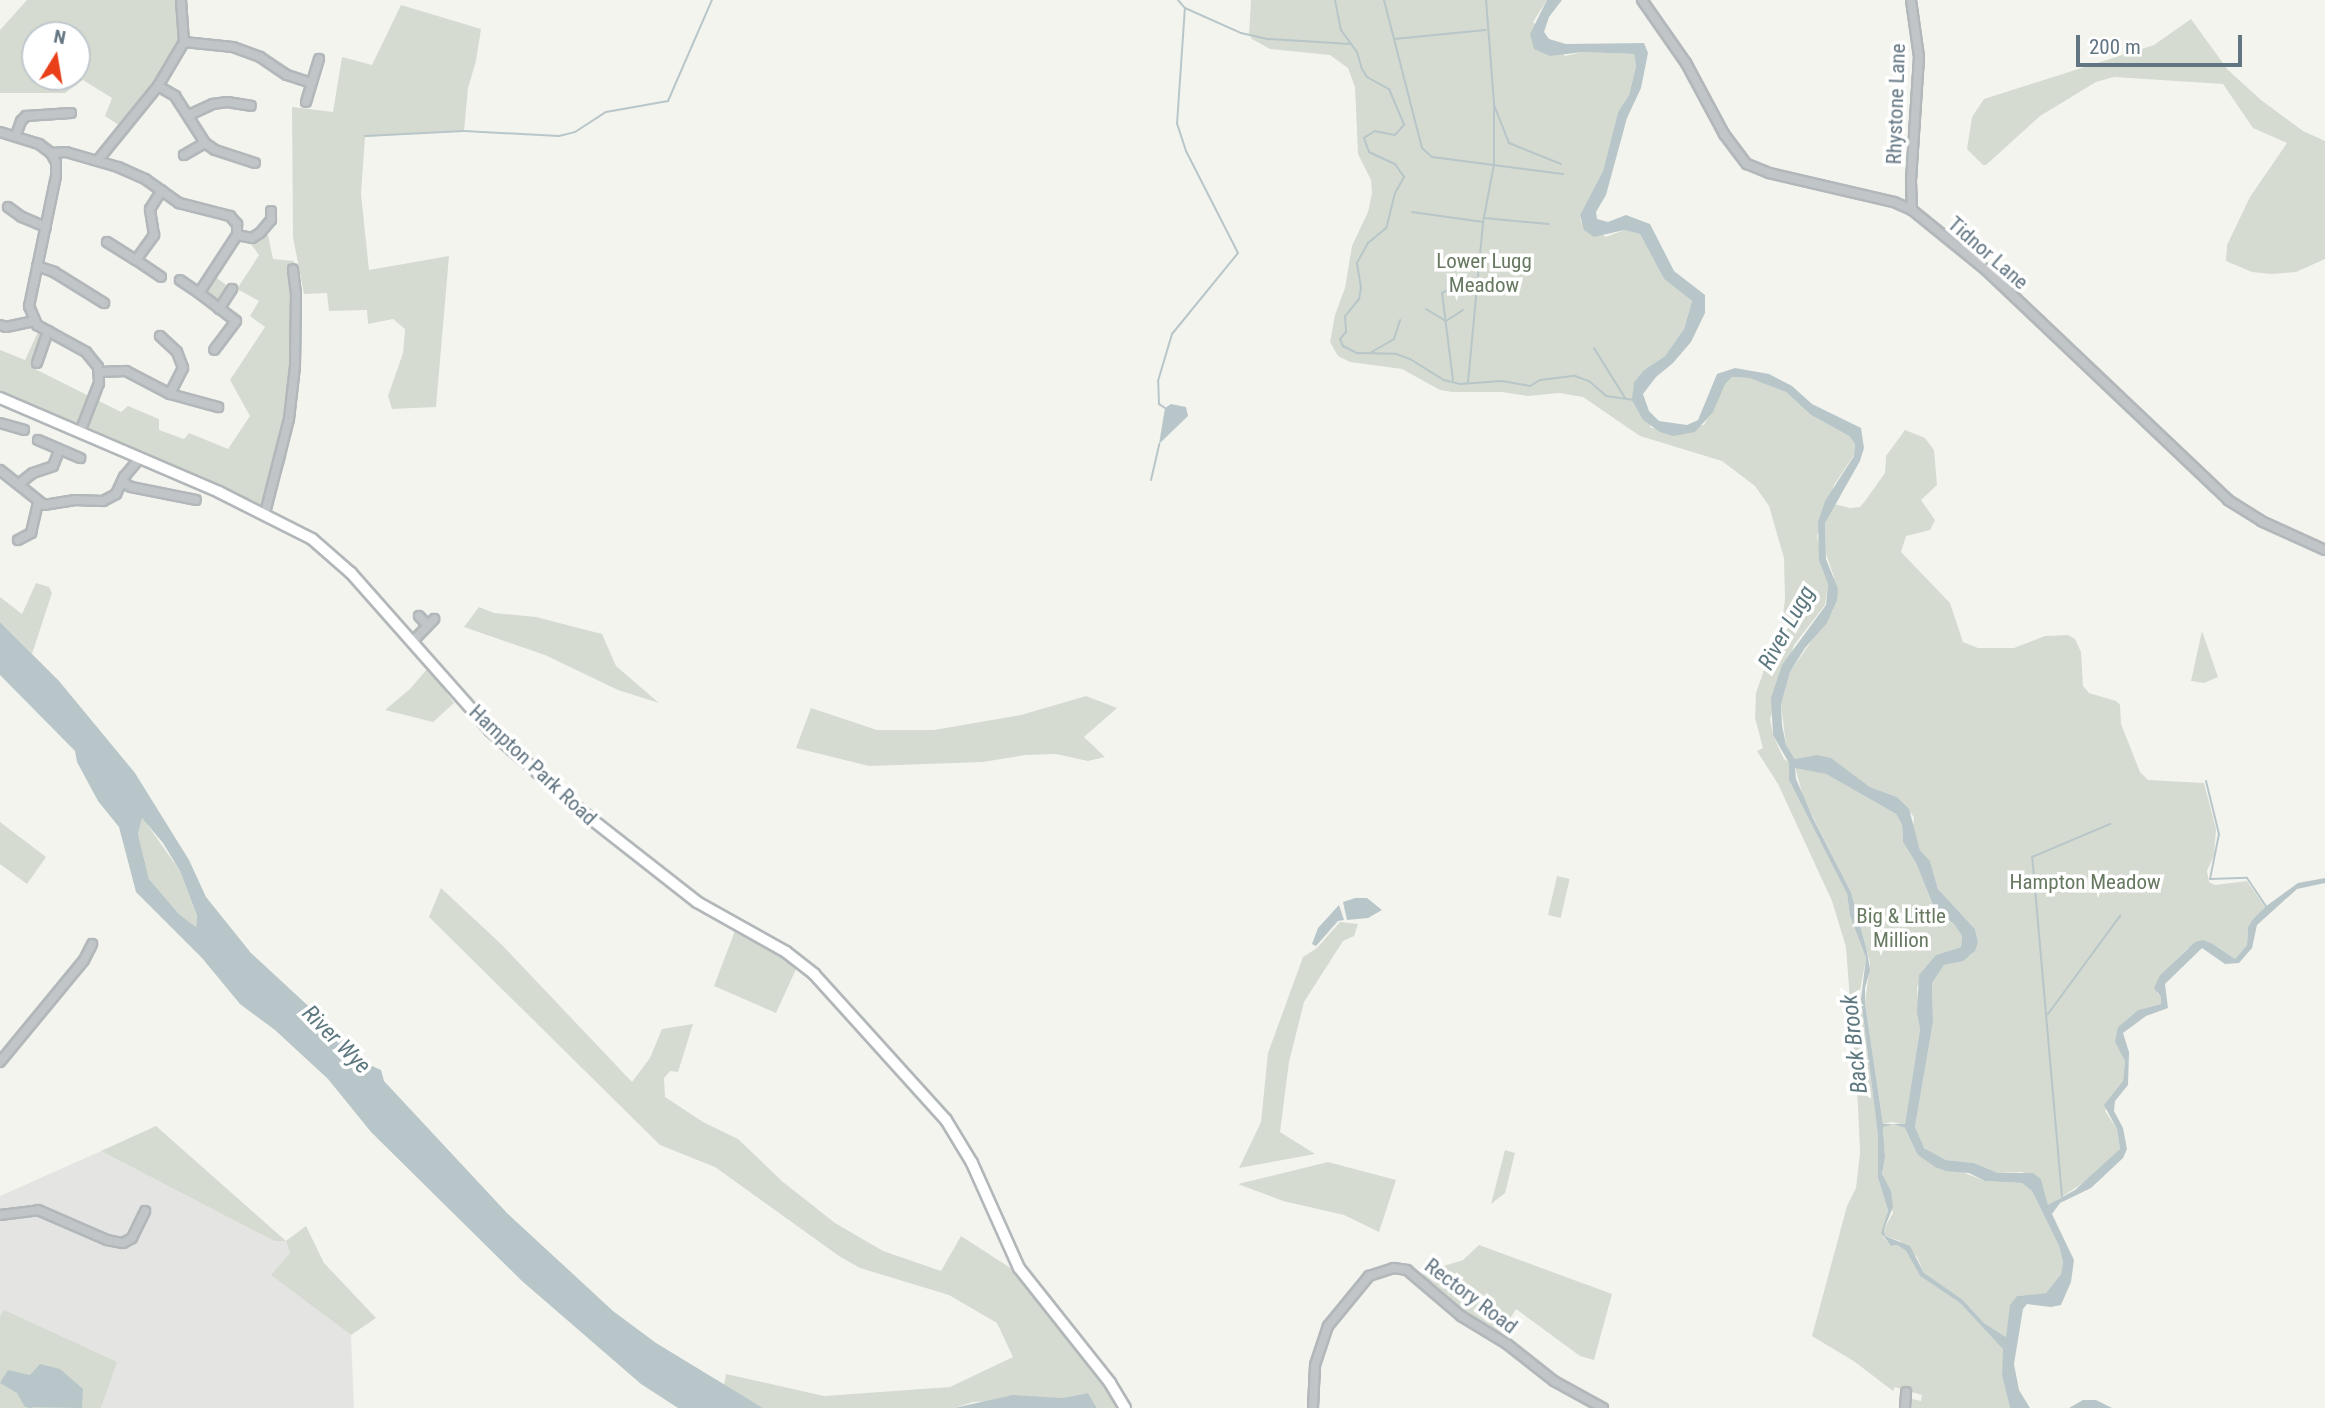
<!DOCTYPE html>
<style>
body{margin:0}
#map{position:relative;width:2325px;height:1408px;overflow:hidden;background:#f4f4ef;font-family:"Roboto Condensed",sans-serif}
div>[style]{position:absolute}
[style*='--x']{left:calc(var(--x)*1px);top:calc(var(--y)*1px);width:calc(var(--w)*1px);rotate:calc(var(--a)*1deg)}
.built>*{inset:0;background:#e4e5e3}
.green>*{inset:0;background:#d5dbd0;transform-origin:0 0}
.water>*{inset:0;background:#b8c6c9}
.stream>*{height:2px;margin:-1px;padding:0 1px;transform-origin:1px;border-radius:1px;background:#b8c6c9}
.roads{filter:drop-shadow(2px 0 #b2b7ba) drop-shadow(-2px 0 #b2b7ba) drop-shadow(0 2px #b2b7ba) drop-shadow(0 -2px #b2b7ba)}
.minor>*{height:8px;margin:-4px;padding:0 4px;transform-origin:4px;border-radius:4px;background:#c1c5c8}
.major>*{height:10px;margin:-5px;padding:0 5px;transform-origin:5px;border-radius:5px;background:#fff}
span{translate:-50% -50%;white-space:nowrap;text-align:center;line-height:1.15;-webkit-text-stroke:7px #fff;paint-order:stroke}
.street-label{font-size:21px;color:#627582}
.park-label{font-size:21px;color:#677961}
.water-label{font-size:23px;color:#5d787f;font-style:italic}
.north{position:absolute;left:21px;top:21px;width:70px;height:70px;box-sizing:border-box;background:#fff;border:2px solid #c0c8cd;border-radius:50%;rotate:11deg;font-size:19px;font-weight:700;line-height:28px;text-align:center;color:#627582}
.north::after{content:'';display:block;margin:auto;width:24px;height:32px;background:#e9401a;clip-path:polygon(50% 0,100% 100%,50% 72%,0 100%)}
.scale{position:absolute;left:2076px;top:35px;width:166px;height:32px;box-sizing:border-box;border:4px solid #627582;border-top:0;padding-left:9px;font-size:21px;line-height:24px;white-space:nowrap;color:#627582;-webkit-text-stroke:5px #fff;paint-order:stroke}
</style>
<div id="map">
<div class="built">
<div style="clip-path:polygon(101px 1151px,274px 1241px,286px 1241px,290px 1253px,272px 1275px,351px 1335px,354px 1408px,101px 1408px,116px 1362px,0 1317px,0 1196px)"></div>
</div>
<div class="green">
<div style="clip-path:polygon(evenodd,27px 0,181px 0,184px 42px,125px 129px,105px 116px,112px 98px,83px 80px,65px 93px,0 93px,0 30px,27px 0,35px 35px,77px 35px,77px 77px,35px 77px,35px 35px)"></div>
<div style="clip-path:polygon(1251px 0,1547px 0,1533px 22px,1565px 56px,1583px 52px,1634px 54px,1636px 66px,1629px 95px,1618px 112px,1603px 171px,1580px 215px,1581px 222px,1606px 237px,1624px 230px,1640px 234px,1664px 279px,1692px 301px,1684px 329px,1665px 356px,1644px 370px,1634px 382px,1651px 428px,1704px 425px,1724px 384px,1732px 377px,1749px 378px,1786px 392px,1811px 415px,1849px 436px,1855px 444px,1854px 455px,1834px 485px,1817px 536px,1828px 584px,1825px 605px,1794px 645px,1770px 719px,1773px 735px,1784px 759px,1789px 762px,1789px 780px,1847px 894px,1850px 916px,1866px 958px,1860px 991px,1878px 1136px,1878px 1178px,1888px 1212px,1883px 1237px,1891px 1246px,1897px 1245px,1906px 1251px,1920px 1276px,1960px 1303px,2004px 1349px,2002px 1376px,2010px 1408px,1906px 1408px,1908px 1398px,1921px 1401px,1922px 1395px,1895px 1387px,1893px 1391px,1855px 1362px,1812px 1336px,1847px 1206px,1856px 1188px,1860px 1153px,1858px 1106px,1846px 947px,1832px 901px,1778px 784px,1757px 751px,1763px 748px,1755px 718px,1756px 693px,1783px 615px,1785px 599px,1784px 558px,1769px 506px,1755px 486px,1722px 461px,1640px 436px,1583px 397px,1559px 393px,1528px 396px,1502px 392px,1452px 392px,1440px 390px,1402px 369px,1350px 362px,1338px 356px,1330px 342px,1335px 315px,1345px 288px,1352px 246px,1368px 212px,1372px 193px,1371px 180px,1358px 154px,1355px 87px,1348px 68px,1330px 55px,1270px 49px,1252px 39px,1249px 34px)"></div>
<div style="clip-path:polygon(401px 5px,481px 29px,476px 61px,468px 88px,464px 131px,365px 137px,361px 194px,369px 270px,449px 256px,436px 407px,392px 409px,388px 396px,403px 353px,405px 329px,393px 319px,368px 324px,367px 310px,329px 311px,327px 293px,304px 294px,293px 237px,292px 107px,333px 112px,342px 57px,372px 65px)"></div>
<div style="clip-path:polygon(2191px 19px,2228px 70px,2261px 100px,2303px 131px,2325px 141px,2325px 259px,2296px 272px,2271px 274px,2252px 272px,2226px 261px,2227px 245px,2250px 197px,2287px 143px,2253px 128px,2223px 84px,2114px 77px,2096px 82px,2040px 116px,1986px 165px,1983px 165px,1967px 149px,1972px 117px,1984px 99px,2154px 45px)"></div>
<div style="clip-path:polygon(261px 232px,268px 235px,273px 259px,294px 261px,298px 287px,297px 366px,290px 434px,286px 460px,269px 509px,0 394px,0 350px,25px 360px,38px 332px,45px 336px,33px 368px,121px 412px,128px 406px,159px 419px,159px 430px,184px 439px,189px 433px,228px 449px,250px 416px,230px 380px,265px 327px,250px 316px,259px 301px,237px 289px,259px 255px,245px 236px)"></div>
<div style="left:214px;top:276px;width:19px;height:19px;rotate:36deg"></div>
<div style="clip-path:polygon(1905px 430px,1925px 438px,1934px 450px,1937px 485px,1921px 500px,1935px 520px,1930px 530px,1906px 536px,1901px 552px,1950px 603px,1963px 642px,1978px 648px,2014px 648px,2045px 636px,2068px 635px,2075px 639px,2081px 652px,2083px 686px,2089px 693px,2116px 701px,2120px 705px,2121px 724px,2140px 772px,2148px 780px,2204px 783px,2216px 829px,2214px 855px,2207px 871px,2209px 882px,2215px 885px,2247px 881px,2265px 907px,2253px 919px,2248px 927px,2247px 945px,2235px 959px,2213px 944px,2188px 948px,2160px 975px,2157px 993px,2161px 997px,2161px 1004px,2138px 1010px,2118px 1027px,2125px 1061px,2123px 1081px,2105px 1111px,2117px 1129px,2120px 1149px,2089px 1179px,2048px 1206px,2041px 1179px,2022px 1172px,1998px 1173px,1974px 1163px,1946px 1160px,1924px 1148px,1920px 1142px,1915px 1127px,1933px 1022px,1932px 983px,1944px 965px,1971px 955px,1978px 942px,1975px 929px,1938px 889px,1930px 861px,1920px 850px,1913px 827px,1914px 817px,1897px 797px,1870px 787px,1830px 758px,1795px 759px,1786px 745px,1781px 705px,1790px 672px,1833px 610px,1834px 577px,1826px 554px,1825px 523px,1828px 514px,1834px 504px,1850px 508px,1860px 507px,1865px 501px,1885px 473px,1886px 456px)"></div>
<div style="clip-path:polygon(36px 583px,49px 587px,52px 593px,32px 654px,0 622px,0 597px,22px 614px)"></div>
<div style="clip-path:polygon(479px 607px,494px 613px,536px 617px,602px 634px,616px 666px,659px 703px,618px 690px,545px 655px,464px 627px)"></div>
<div style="clip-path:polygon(2202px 631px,2218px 677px,2204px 683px,2191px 681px)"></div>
<div style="clip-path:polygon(428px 668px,454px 703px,433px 722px,385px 710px,410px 689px)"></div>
<div style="clip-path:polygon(1086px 696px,1117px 708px,1084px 737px,1105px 757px,1088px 761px,1056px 754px,1025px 755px,983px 762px,869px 766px,796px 748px,811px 708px,877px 730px,934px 730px,1021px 715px)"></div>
<div style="clip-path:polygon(1795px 767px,1826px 774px,1896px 814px,1902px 826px,1903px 842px,1916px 863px,1935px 910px,1954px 924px,1962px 936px,1961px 947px,1936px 955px,1917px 987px,1920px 1029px,1905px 1125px,1892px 1122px,1883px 1124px,1865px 1003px,1870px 963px,1867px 951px,1851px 892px,1803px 797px)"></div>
<div style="clip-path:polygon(142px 817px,180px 871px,197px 917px,196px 927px,179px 914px,149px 879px,138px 834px)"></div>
<div style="clip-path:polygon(0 822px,46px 857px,27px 884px,0 864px)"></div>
<div style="left:1557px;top:876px;width:13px;height:40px;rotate:13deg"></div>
<div style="clip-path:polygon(441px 888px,502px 945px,632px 1082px,650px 1058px,662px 1029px,693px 1024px,678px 1072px,670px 1071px,664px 1078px,665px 1097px,703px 1122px,738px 1139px,783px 1182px,835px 1223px,883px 1251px,941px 1271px,961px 1236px,1012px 1269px,1086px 1357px,1122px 1408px,1097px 1408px,1088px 1393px,1062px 1398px,973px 1402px,954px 1408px,763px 1408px,724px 1385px,726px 1374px,824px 1396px,950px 1387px,1013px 1357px,997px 1323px,949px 1295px,860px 1268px,839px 1256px,715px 1167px,660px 1145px,429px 917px)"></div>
<div style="clip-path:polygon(1340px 922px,1358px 924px,1354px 936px,1343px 941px,1304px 1002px,1289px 1062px,1280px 1132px,1315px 1154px,1239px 1168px,1261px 1122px,1268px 1053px,1303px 957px,1317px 948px)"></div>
<div style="clip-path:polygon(736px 928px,797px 967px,776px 1013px,714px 986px)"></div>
<div style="clip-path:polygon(1893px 1124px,1905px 1128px,1917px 1154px,1985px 1181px,2022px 1183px,2032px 1191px,2059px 1246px,2063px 1262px,2061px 1274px,2046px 1293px,2017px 1296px,2006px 1337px,1984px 1323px,1963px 1300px,1934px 1282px,1924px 1273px,1917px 1257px,1900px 1241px,1885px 1236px,1884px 1229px,1893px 1213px,1882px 1173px,1885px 1157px,1883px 1126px)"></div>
<div style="clip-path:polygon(156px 1126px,286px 1241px,306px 1226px,324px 1263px,376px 1318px,351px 1335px,271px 1275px,290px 1253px,286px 1241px,274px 1241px,101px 1151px)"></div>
<div style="clip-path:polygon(1505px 1150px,1515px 1153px,1505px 1193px,1491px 1204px)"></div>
<div style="clip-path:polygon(1328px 1162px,1396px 1180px,1379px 1232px,1344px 1215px,1283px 1201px,1238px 1184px)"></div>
<div style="clip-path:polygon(1479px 1245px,1612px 1294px,1594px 1360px,1580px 1356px,1516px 1309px,1500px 1335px,1485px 1328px,1422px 1279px,1424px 1272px,1463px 1260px)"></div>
<div style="clip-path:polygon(4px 1310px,117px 1362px,101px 1408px,0 1408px,0 1317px)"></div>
</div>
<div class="water">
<div style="clip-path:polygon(evenodd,1547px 0,1562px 0,1549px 17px,1544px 32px,1549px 39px,1566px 44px,1644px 43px,1648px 53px,1641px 88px,1627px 118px,1606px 195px,1596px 212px,1597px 219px,1608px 222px,1626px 215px,1650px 224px,1674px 271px,1705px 295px,1705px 313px,1691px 342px,1673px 363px,1656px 377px,1643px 394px,1649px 411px,1659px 421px,1687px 425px,1698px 420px,1717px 374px,1735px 368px,1769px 374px,1792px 386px,1812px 404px,1861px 428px,1864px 448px,1860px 461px,1825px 523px,1826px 559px,1838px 589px,1837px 600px,1827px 623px,1805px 648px,1790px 672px,1781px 705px,1782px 725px,1786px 745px,1795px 759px,1817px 755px,1831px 758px,1870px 787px,1897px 797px,1909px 809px,1920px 850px,1930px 861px,1938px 889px,1975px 929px,1978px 942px,1975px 951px,1963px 961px,1944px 965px,1932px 983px,1933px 1022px,1915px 1127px,1924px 1148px,1946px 1160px,1974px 1163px,1998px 1173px,2033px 1173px,2041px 1179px,2048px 1205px,2075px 1190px,2120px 1149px,2117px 1129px,2104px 1105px,2123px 1081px,2125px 1061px,2115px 1042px,2118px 1027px,2138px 1010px,2161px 1004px,2161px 997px,2154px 988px,2160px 975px,2195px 942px,2203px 940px,2213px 944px,2235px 959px,2247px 945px,2248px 927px,2253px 919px,2265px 907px,2298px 883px,2325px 878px,2325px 883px,2297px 889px,2257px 925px,2252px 948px,2239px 963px,2225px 964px,2202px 948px,2165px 984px,2168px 1008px,2146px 1016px,2123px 1033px,2129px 1052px,2128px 1085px,2115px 1101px,2114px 1111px,2123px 1128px,2127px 1149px,2123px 1158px,2091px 1188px,2060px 1203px,2052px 1214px,2074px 1260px,2071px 1282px,2061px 1305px,2051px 1307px,2027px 1304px,2023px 1309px,2014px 1364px,2019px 1390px,2030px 1408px,2010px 1408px,2002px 1376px,2003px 1349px,1960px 1303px,1920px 1276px,1906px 1251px,1897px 1245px,1891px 1246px,1881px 1233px,1888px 1211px,1878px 1178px,1878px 1136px,1861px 999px,1866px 958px,1850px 916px,1847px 894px,1789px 780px,1789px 763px,1773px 735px,1771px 698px,1782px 665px,1826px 605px,1828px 584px,1819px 560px,1818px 522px,1825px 501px,1854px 456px,1855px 444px,1849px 436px,1811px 415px,1786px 392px,1749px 378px,1732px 377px,1725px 384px,1713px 412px,1695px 432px,1673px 436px,1660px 432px,1643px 420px,1632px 400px,1634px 382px,1644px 370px,1665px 356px,1684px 329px,1692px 301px,1664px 279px,1640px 234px,1624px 230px,1594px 237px,1584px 230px,1580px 215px,1603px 171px,1618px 112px,1629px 95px,1636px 66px,1634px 54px,1583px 52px,1550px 56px,1534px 49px,1530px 34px,1547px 0,1795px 768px,1826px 774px,1896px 814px,1902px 825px,1903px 842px,1916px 863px,1935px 910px,1954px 924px,1962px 936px,1961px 947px,1936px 955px,1919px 975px,1917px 1012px,1920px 1029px,1905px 1124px,1883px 1124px,1865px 1003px,1865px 988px,1870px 970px,1867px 951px,1851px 892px,1813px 818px,1796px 779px,1795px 768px,1547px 0,1893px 1124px,1905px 1128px,1917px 1154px,1935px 1167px,1946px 1171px,1969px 1173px,1985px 1181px,2022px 1183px,2032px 1191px,2059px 1246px,2063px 1262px,2061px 1274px,2046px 1293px,2017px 1296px,2010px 1305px,2006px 1337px,1984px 1323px,1963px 1300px,1924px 1273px,1910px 1246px,1885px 1236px,1884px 1229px,1893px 1207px,1891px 1191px,1882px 1174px,1885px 1157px,1883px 1127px,1893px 1124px)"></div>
<div style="clip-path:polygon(1171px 404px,1186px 407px,1188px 416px,1159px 444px,1165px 408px)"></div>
<div style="clip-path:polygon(evenodd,0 622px,59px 681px,135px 773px,189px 860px,206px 897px,251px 953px,344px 1039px,363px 1062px,381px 1070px,384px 1081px,507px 1213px,613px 1311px,656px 1343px,763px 1408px,678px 1408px,641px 1384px,522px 1281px,371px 1132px,328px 1079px,275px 1030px,240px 1004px,202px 958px,136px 892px,119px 827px,98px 801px,77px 762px,75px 751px,0 675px,0 622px,142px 818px,163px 843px,180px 871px,197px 916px,196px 927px,179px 914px,149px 879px,138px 834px,142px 818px)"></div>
<div style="clip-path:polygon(1355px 898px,1367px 898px,1382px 910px,1368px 918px,1347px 920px,1343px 902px)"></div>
<div style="clip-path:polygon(1339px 905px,1344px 920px,1338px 921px,1316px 946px,1312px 944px,1318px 928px)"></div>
<div style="clip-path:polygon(40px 1364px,60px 1369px,83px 1389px,82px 1408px,25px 1407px,17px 1393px,0 1383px,8px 1370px,30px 1375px)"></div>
<div style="clip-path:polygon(1088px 1393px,1097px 1408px,954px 1408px,1013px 1395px,1062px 1398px)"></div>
<div style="clip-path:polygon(2083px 1400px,2096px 1400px,2112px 1408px,2069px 1408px)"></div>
</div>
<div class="stream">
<div style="--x:1178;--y:0;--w:11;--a:49"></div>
<div style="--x:1185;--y:8;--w:61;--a:24.1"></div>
<div style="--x:1241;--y:33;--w:28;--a:13"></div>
<div style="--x:1268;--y:39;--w:82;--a:3.5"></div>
<div style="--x:1335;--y:0;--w:31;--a:79"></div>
<div style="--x:1341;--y:30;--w:27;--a:54"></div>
<div style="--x:1357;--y:52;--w:18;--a:74"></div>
<div style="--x:1362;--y:69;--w:9;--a:58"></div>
<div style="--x:1367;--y:77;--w:25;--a:29"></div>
<div style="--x:1389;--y:89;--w:39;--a:67"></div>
<div style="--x:1404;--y:125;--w:13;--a:132"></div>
<div style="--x:1395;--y:135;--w:20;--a:-169"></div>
<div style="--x:1375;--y:131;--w:13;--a:148"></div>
<div style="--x:1364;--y:138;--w:15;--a:70"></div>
<div style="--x:1369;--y:152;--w:29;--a:25"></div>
<div style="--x:1395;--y:164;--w:16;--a:55"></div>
<div style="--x:1404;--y:177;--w:18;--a:119"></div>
<div style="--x:1395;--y:193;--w:36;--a:104"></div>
<div style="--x:1386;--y:228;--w:23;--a:140"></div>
<div style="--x:1368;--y:243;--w:23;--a:119"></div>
<div style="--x:1357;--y:263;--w:25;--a:81"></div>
<div style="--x:1361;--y:288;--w:11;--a:100"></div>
<div style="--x:1359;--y:299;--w:22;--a:129"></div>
<div style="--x:1345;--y:316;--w:16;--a:86"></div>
<div style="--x:1346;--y:332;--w:9;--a:131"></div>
<div style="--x:1340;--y:339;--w:8;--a:67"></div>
<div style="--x:1343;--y:346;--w:16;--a:27"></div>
<div style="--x:1357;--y:353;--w:39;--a:1"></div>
<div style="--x:1396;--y:354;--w:15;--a:20"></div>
<div style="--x:1410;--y:359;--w:40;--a:32"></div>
<div style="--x:1444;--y:380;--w:16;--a:14"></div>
<div style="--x:1460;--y:384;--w:42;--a:-4.1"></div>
<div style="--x:1502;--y:381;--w:28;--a:10"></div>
<div style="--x:1530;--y:386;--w:12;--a:-31"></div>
<div style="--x:1540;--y:380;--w:35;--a:-7"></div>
<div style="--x:1575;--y:376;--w:15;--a:20"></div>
<div style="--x:1589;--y:381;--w:23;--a:41"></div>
<div style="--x:1606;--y:396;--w:27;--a:8"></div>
<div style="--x:1384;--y:0;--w:153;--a:75.6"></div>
<div style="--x:1422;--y:148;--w:13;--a:42"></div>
<div style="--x:1432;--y:157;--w:132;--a:7.4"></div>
<div style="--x:1394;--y:39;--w:92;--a:-5.6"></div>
<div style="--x:1494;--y:105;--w:41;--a:68.5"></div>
<div style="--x:1509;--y:143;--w:56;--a:22"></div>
<div style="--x:365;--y:136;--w:99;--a:-2.9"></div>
<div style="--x:464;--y:131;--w:95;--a:3"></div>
<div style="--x:559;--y:136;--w:16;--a:-14"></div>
<div style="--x:575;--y:132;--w:37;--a:-33"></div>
<div style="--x:606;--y:112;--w:63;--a:-10.1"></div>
<div style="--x:668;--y:101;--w:110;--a:-66.5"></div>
<div style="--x:1412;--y:212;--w:72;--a:8"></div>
<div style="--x:1484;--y:218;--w:65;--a:5.3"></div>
<div style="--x:1426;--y:309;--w:23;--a:31"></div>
<div style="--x:1446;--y:321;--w:20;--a:-33"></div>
<div style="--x:1594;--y:348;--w:59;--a:58.2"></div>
<div style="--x:1370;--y:353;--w:28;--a:-30"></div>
<div style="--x:1394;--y:339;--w:20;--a:-72"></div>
<div style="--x:1453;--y:380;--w:88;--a:-97.2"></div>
<div style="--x:1442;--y:293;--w:20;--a:-27"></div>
<div style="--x:1468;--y:382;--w:161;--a:-84.6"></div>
<div style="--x:1483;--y:222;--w:58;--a:-79.1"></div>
<div style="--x:1494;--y:165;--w:62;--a:-90"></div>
<div style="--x:1494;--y:103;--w:103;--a:-94.4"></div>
<div style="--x:1165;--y:408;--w:7;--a:-146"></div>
<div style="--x:1159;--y:404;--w:23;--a:-92"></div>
<div style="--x:1158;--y:381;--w:49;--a:-73.4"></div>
<div style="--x:1172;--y:334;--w:104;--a:-50.8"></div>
<div style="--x:1238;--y:253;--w:114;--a:-117"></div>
<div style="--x:1186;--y:151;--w:28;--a:-108"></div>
<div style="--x:1177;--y:124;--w:116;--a:-86.1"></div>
<div style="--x:1151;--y:480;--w:37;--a:-77"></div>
<div style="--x:2206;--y:781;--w:55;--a:76.2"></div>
<div style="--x:2219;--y:834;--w:46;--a:101.3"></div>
<div style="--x:2210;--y:879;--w:37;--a:-2"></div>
<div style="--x:2247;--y:878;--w:34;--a:56"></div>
<div style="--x:2048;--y:1014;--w:122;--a:-53.7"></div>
<div style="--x:2062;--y:1197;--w:341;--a:-95"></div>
<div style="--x:2032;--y:857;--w:85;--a:-22.9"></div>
<div style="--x:29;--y:1407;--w:2;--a:27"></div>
</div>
<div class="roads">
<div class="minor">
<div style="--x:1642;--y:0;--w:77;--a:55.1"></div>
<div style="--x:1686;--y:63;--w:81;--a:61.8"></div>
<div style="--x:1724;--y:134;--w:38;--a:53"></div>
<div style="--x:1747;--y:164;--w:24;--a:22"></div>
<div style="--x:1769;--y:173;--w:128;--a:13.1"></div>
<div style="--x:1894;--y:202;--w:20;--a:24"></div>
<div style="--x:1912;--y:210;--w:95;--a:39"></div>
<div style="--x:1986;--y:270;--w:334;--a:43.5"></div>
<div style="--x:2228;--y:500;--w:39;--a:32"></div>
<div style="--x:2261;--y:521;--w:70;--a:24.4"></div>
<div style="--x:1911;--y:0;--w:58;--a:82"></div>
<div style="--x:1919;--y:57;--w:125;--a:93.7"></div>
<div style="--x:1911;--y:182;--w:28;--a:88"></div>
<div style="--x:184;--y:42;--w:49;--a:5.8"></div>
<div style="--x:233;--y:47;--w:29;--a:20"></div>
<div style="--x:260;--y:57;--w:32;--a:34"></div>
<div style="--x:287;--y:75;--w:25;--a:18"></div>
<div style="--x:158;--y:86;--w:20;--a:30"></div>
<div style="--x:175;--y:96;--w:56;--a:57.4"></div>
<div style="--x:205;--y:143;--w:12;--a:35"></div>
<div style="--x:215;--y:150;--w:42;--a:18"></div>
<div style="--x:306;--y:102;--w:45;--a:-73.2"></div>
<div style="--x:189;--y:115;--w:26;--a:-25"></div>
<div style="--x:213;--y:104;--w:14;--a:-8"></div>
<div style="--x:227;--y:102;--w:24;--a:9"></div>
<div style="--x:0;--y:132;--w:41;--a:17.1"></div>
<div style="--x:39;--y:144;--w:15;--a:37"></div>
<div style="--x:51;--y:153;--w:10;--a:61"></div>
<div style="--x:56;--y:162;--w:14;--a:90"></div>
<div style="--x:56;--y:176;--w:133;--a:101.7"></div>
<div style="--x:29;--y:306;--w:21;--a:67"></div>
<div style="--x:37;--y:325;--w:56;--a:28.9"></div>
<div style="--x:86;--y:352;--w:19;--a:51"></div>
<div style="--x:98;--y:367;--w:16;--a:86"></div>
<div style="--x:99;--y:383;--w:53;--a:111.2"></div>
<div style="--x:16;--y:135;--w:15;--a:-70"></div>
<div style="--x:21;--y:121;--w:7;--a:-45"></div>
<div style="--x:26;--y:116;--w:45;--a:-3.8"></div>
<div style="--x:51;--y:153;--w:15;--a:-4"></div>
<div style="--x:66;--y:152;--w:54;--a:16.1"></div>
<div style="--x:118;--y:167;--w:30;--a:24"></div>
<div style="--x:145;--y:179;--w:42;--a:35.2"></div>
<div style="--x:179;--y:203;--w:53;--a:14.3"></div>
<div style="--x:230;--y:216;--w:11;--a:49"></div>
<div style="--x:237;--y:224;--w:11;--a:90"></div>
<div style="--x:237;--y:235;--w:69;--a:123.2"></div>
<div style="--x:199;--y:293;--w:23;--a:-146"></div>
<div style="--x:184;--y:155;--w:24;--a:-30"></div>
<div style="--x:98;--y:160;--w:95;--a:-51"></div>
<div style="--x:158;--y:86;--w:51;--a:-59.4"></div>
<div style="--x:184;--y:42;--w:42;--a:-94.1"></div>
<div style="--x:8;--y:207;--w:17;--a:36"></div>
<div style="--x:22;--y:217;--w:26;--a:23"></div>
<div style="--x:237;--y:235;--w:15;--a:11"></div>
<div style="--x:252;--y:238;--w:9;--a:-32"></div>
<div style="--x:260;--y:233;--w:17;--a:-50"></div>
<div style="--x:271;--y:220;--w:9;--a:-90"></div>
<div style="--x:107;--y:242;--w:34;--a:32"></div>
<div style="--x:136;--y:260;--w:31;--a:-54"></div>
<div style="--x:154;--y:235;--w:26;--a:-99"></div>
<div style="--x:150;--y:209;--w:22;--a:-58"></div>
<div style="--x:136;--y:260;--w:30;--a:34"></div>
<div style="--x:37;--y:266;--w:18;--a:19"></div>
<div style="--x:54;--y:272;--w:59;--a:31.8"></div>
<div style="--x:199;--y:293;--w:46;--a:37.1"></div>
<div style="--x:236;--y:321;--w:36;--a:127"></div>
<div style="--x:219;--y:309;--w:24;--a:-57"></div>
<div style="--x:0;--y:325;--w:6;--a:18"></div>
<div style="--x:6;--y:327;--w:29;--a:-12"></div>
<div style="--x:160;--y:336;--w:23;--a:43"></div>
<div style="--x:177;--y:352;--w:17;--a:69"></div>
<div style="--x:183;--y:368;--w:29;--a:117"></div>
<div style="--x:37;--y:363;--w:34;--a:-71"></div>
<div style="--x:99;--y:372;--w:27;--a:-2"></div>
<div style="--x:126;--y:371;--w:50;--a:27.6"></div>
<div style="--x:170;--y:394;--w:50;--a:15.2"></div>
<div style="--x:0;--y:423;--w:25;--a:16"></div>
<div style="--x:38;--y:440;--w:46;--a:23.2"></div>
<div style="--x:0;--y:470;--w:56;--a:38.5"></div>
<div style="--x:44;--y:505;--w:30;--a:-9"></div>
<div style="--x:74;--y:500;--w:29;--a:2"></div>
<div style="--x:103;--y:501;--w:15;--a:-28"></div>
<div style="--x:116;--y:494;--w:19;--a:-65"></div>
<div style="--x:124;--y:477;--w:23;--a:-50"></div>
<div style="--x:122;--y:482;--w:10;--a:29"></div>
<div style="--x:131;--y:487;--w:66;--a:11.3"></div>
<div style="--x:20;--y:483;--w:16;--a:-38"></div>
<div style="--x:33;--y:473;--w:21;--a:-19"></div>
<div style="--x:53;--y:466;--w:16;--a:-68"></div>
<div style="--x:265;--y:513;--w:97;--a:-75.7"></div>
<div style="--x:289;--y:419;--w:53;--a:-83.5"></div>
<div style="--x:295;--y:366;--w:72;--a:-89.2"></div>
<div style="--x:296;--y:294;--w:25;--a:-97"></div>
<div style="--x:18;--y:540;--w:15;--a:-28"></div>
<div style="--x:31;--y:533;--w:32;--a:-77"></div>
<div style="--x:419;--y:616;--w:12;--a:48"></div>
<div style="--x:412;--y:642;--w:32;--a:-46"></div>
<div style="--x:0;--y:1062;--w:132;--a:-50.5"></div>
<div style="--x:84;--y:960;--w:18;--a:-63"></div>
<div style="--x:0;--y:1215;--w:38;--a:-7"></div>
<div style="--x:38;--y:1210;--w:75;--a:23.5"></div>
<div style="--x:107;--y:1240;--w:16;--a:11"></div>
<div style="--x:123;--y:1243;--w:10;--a:-29"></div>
<div style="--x:132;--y:1238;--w:30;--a:-64"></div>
<div style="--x:1313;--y:1408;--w:43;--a:-87.3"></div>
<div style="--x:1315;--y:1365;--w:41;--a:-71.6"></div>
<div style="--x:1328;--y:1326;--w:65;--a:-50.6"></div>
<div style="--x:1369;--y:1276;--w:26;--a:-18"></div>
<div style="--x:1394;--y:1268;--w:13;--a:9"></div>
<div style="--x:1407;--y:1270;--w:71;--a:40.4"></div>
<div style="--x:1461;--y:1316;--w:54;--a:31.3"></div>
<div style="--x:1507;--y:1344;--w:60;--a:38.2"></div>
<div style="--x:1554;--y:1381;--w:56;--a:28.9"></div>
<div style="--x:1905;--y:1408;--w:16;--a:-86"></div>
</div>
<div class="major">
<div style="--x:0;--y:398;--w:238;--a:23.2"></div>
<div style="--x:219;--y:492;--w:104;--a:26.8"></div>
<div style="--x:312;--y:539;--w:52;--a:41.1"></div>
<div style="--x:351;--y:573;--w:210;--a:48.5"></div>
<div style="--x:490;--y:730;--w:122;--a:41.7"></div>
<div style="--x:581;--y:811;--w:147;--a:38.1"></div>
<div style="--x:697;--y:902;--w:102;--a:29.3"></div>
<div style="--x:786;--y:952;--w:36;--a:38"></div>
<div style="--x:814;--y:974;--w:197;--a:47.9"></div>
<div style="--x:946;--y:1120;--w:50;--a:58.8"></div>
<div style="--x:972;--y:1163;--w:115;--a:65.9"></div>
<div style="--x:1019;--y:1268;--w:147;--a:51.6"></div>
<div style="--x:1110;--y:1383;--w:29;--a:59"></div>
</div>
</div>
<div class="street-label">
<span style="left:1896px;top:104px;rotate:-88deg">Rhystone Lane</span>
<span style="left:1988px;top:253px;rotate:41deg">Tidnor Lane</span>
<span style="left:533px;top:765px;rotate:43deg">Hampton Park Road</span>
<span style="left:1471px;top:1296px;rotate:37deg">Rectory Road</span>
</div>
<div class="park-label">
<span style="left:1484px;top:273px">Lower Lugg<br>Meadow</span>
<span style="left:2085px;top:882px">Hampton Meadow</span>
<span style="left:1901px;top:928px">Big &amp; Little<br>Million</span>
</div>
<div class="water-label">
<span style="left:1787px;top:628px;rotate:-61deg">River Lugg</span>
<span style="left:336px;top:1040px;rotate:45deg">River Wye</span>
<span style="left:1855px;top:1044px;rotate:-96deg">Back Brook</span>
</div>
<div class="north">N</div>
<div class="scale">200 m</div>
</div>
